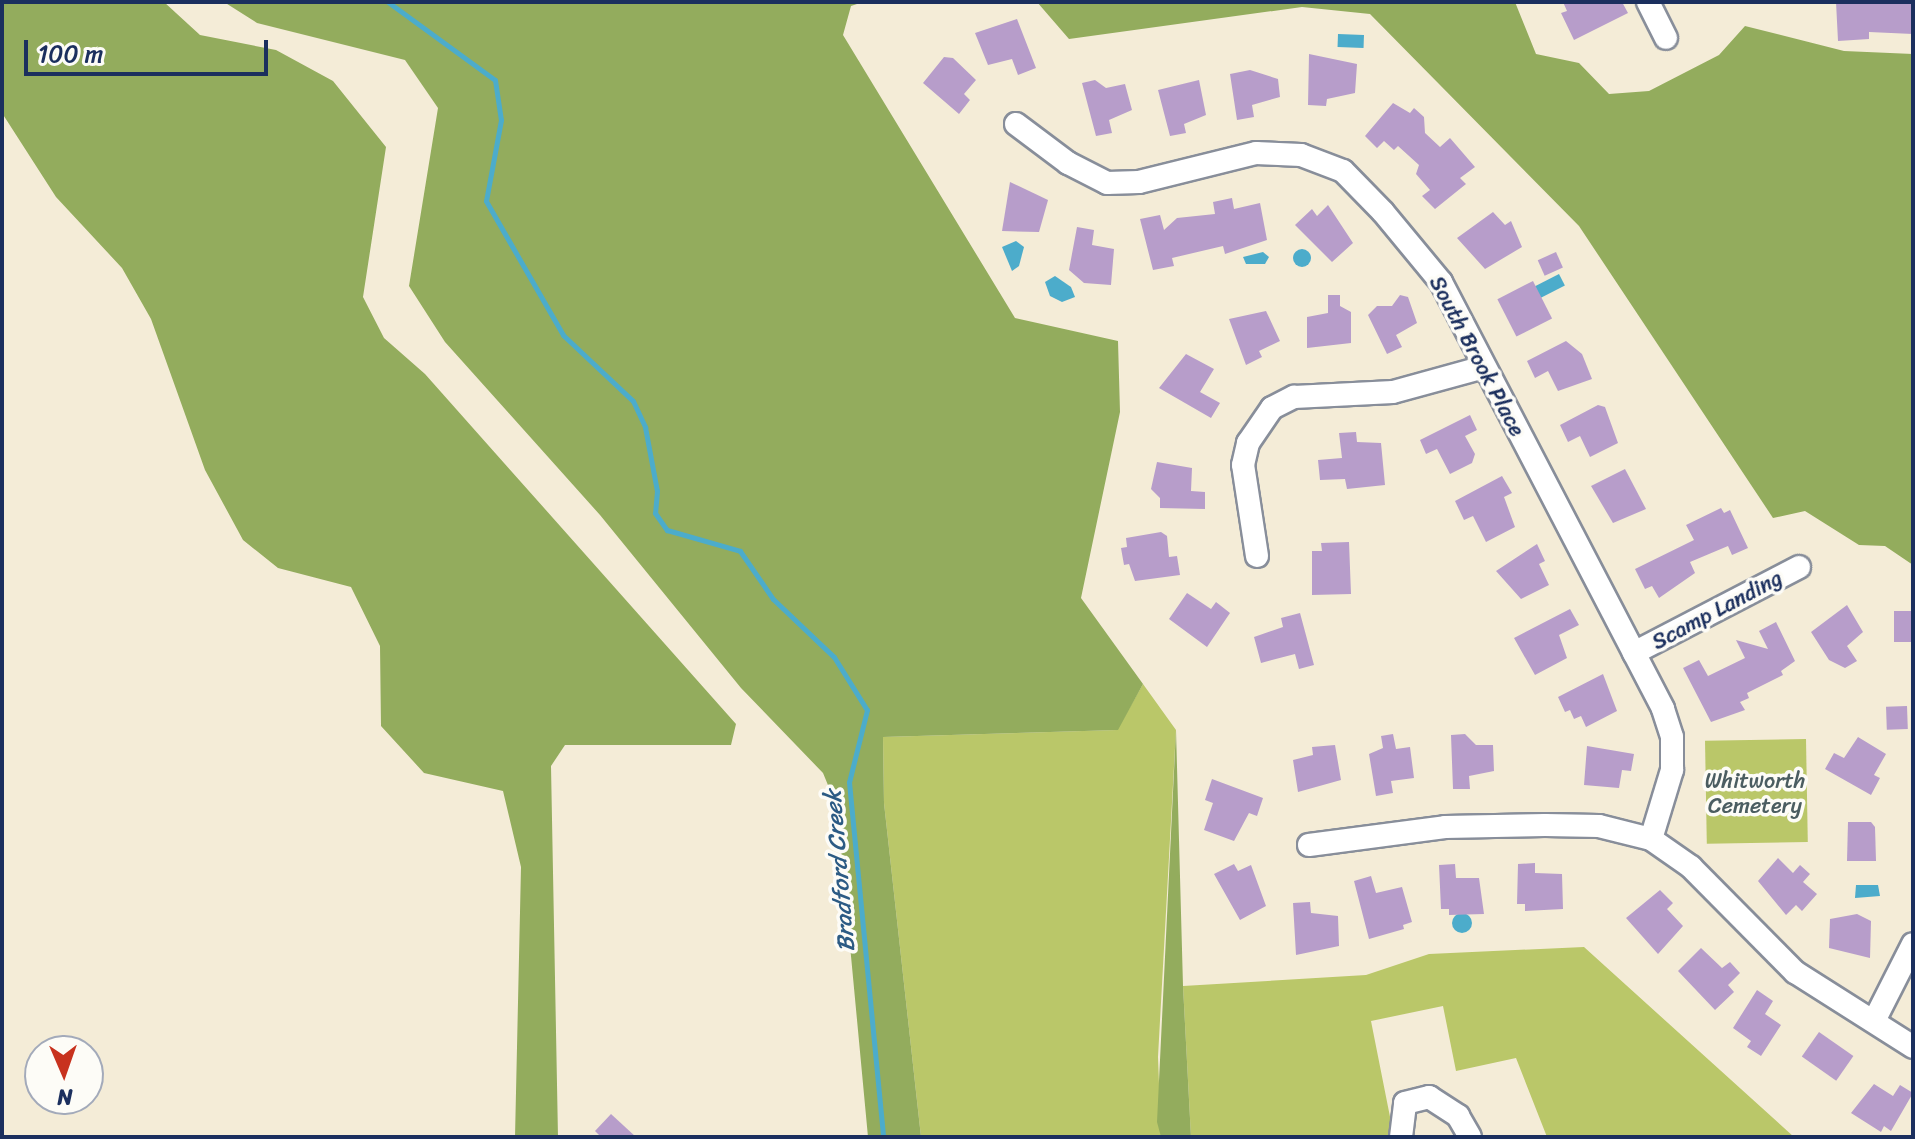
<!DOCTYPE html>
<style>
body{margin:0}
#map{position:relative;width:1915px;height:1139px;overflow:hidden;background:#f4ecd7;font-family:Sriracha,sans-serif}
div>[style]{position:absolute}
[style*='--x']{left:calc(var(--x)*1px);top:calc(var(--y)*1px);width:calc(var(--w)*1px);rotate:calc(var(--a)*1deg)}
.green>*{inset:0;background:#bac769;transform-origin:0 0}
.forest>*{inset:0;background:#93ac5d}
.water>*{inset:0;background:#4caccb;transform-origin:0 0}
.round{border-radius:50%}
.stream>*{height:5px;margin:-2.5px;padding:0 2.5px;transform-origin:2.5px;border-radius:2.5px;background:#4caccb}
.building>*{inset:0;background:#b79dca;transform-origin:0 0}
.roads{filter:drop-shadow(2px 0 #888e9a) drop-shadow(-2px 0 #888e9a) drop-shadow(0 2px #888e9a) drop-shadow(0 -2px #888e9a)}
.minor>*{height:22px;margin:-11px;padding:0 11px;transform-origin:11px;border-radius:11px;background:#fff}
span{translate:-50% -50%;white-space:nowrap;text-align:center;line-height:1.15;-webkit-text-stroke:7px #fdfcf7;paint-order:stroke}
.street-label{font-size:22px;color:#1b2f5e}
.park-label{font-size:22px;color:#4b5d61}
.water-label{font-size:24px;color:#2c5b84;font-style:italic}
.frame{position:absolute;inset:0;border:4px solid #1b2f5e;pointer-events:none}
.north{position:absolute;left:24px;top:1035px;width:80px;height:80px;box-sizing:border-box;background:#fdfcf7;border:2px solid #a3aaba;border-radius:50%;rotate:178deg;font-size:22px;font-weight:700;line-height:32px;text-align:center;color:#1b2f5e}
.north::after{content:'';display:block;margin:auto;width:28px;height:36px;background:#c8321e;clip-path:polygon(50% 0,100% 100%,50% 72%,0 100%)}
.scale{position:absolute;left:24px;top:40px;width:244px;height:36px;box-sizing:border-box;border:4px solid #1b2f5e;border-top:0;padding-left:10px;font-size:24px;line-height:28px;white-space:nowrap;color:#1b2f5e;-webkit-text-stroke:6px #fdfcf7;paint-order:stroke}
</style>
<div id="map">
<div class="green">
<div style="clip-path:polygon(1143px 684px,1176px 730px,1158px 1057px,1161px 1137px,921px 1137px,884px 803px,883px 737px,1117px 730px)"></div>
<div style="left:1806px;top:739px;width:103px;height:101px;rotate:89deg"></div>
<div style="clip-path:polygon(1584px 947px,1794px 1137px,1547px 1137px,1516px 1058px,1456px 1071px,1443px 1006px,1371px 1021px,1394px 1137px,1191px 1137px,1183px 986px,1366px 975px,1429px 954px)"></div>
</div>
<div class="forest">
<div style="clip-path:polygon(2px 2px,164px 2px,200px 35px,276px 50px,333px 81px,386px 147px,363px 297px,384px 338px,425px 374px,736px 724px,731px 745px,565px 745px,551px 766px,558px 1137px,515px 1137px,521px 867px,503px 791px,424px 773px,381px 726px,380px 646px,351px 587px,278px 568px,243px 540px,205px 470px,151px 319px,122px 268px,56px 197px,2px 113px)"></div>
<div style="clip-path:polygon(224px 2px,863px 2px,851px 6px,843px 35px,1015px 318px,1118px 341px,1120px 412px,1081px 598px,1143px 684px,1118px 730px,883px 737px,884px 803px,921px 1137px,868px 1137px,837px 807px,823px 773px,741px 688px,600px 515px,445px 342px,409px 286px,438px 108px,405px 60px,257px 23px)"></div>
<div style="clip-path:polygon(1037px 2px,1515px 2px,1536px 54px,1579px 63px,1609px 94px,1649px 91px,1719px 55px,1745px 26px,1844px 51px,1913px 54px,1913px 565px,1885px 546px,1859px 545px,1805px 511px,1773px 518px,1579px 226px,1370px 14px,1302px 7px,1069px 39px)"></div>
<div style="clip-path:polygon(1176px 730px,1183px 986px,1191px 1137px,1161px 1137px,1157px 1122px)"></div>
</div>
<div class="water">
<div style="left:1338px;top:34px;width:26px;height:13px;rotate:2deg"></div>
<div style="clip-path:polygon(1016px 241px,1024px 247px,1019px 266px,1012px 271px,1002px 247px)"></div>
<div class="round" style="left:1293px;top:249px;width:18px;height:18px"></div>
<div style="clip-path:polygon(1263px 252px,1269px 257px,1265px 264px,1246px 264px,1243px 257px)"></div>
<div style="left:1559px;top:274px;width:13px;height:28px;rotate:63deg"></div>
<div style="clip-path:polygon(1055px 276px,1071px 287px,1075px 297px,1062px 302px,1050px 296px,1045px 282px)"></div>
<div style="clip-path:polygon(1856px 885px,1878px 885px,1880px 896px,1855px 898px)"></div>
<div class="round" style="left:1452px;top:913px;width:20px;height:20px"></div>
</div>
<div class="stream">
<div style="--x:388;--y:2;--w:132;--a:36.1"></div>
<div style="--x:495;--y:80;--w:40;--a:81.5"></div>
<div style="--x:501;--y:120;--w:82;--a:100.5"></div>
<div style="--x:486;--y:201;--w:155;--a:60.1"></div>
<div style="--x:563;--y:335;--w:96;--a:43.3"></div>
<div style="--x:633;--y:401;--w:29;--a:65"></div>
<div style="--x:645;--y:427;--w:65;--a:79.4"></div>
<div style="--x:657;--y:491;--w:22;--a:95"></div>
<div style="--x:655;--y:513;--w:21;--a:55"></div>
<div style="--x:667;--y:530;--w:76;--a:16"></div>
<div style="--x:740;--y:551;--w:58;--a:55.5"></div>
<div style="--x:773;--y:599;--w:84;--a:43.6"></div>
<div style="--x:834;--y:657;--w:62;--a:58.1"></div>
<div style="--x:867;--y:710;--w:74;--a:104"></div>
<div style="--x:849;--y:782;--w:357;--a:84.5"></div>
</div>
<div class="building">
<div style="clip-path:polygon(1563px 2px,1622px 2px,1628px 13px,1574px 40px,1561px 13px,1567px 11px)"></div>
<div style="clip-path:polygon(1836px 2px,1913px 2px,1913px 34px,1869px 32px,1869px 39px,1838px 41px)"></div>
<div style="clip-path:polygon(1017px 19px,1036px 68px,1018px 75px,1012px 59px,988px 65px,975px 33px)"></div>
<div style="clip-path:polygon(1309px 54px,1357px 64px,1355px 93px,1327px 99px,1326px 106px,1308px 105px)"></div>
<div style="clip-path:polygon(944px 57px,953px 58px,976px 80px,964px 94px,970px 100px,959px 114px,923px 83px)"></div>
<div style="clip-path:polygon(1250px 70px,1278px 79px,1280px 97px,1252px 105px,1254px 117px,1237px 120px,1230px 74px)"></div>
<div style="clip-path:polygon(1095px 80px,1106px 88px,1125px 84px,1132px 110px,1109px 120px,1112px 133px,1096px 136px,1082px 83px)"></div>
<div style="clip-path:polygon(1199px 80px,1206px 115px,1184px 124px,1186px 133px,1170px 136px,1158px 90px)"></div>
<div style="clip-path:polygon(1393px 103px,1410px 113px,1414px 108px,1424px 117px,1425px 133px,1440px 147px,1450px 138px,1475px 167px,1460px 178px,1466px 184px,1435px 209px,1422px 196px,1430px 190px,1416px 174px,1419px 165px,1398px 146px,1394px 150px,1384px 141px,1377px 148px,1365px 136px)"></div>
<div style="clip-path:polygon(1010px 182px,1048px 200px,1039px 232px,1002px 231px)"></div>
<div style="clip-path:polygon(1232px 198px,1234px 209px,1260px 203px,1267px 240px,1225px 254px,1223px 246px,1172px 258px,1174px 266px,1153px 270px,1140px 219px,1160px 215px,1164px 230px,1177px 218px,1215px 214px,1213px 202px)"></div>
<div style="clip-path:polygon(1328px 205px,1353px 243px,1332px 262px,1295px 225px,1312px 209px,1317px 216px)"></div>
<div style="clip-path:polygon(1493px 212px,1505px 225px,1511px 221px,1522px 247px,1485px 269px,1457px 238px)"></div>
<div style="clip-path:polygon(1077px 227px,1094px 230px,1092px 245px,1114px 249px,1111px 285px,1084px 283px,1069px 270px)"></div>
<div style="left:1556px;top:252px;width:17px;height:20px;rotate:66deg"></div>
<div style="left:1533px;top:281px;width:42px;height:40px;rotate:63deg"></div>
<div style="clip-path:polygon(1328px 295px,1340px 295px,1340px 306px,1351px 312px,1351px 343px,1307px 348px,1307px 317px,1328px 313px)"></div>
<div style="clip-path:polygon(1400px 295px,1408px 297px,1417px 323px,1396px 335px,1402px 347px,1387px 354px,1368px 315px,1377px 306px,1392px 306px)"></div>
<div style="clip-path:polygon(1266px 311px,1280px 341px,1259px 351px,1262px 357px,1246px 365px,1229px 319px)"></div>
<div style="clip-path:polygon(1566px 341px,1582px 354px,1592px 379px,1558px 391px,1548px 371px,1535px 378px,1527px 361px)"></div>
<div style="clip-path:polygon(1186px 354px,1214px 369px,1200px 392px,1220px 403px,1211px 418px,1159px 388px)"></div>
<div style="clip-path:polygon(1598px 405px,1605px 407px,1618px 443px,1590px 457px,1580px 436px,1568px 442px,1560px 425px)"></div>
<div style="clip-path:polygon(1470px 415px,1477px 430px,1465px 436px,1475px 454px,1472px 463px,1450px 474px,1437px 449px,1426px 454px,1420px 440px)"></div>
<div style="clip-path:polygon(1356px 432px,1357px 442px,1381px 443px,1385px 485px,1347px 489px,1345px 479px,1320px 480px,1318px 460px,1342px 458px,1339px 433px)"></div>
<div style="clip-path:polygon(1157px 462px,1192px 468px,1191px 491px,1205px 492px,1205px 509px,1160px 508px,1160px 498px,1151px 489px)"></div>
<div style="clip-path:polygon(1625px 469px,1646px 509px,1613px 523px,1591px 486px)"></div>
<div style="clip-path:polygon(1502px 476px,1512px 493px,1504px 497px,1515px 527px,1486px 542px,1473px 516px,1464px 520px,1455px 501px)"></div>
<div style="clip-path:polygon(1721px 508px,1724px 513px,1730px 510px,1748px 548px,1732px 555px,1728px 546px,1690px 562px,1695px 573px,1659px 598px,1652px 586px,1645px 589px,1635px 569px,1694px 540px,1686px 525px)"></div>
<div style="clip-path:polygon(1161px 532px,1167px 536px,1169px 557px,1177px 556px,1180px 575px,1135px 581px,1129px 564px,1124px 565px,1121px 548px,1127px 547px,1126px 538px)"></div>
<div style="clip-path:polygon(1349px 542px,1351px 594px,1312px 595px,1312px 551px,1322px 551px,1321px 543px)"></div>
<div style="clip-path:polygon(1537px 544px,1545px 561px,1539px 564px,1549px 585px,1521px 599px,1496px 571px)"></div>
<div style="clip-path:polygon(1187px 593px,1211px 609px,1216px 602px,1230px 613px,1207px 647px,1169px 619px)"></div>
<div style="clip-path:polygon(1847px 605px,1863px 632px,1847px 646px,1857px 661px,1845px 668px,1829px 660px,1811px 632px)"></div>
<div style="clip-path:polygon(1570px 609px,1579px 625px,1559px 635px,1567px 658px,1535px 675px,1514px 638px)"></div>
<div style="left:1894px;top:611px;width:19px;height:31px"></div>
<div style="clip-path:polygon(1300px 613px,1314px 665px,1299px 669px,1295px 654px,1261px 663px,1254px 637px,1283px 627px,1281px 618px)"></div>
<div style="clip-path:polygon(1776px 622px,1795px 661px,1781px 671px,1783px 675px,1747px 693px,1749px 698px,1740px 702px,1745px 710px,1711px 722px,1683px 668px,1699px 660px,1708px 676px,1745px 658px,1736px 640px,1768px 649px,1759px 631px)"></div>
<div style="clip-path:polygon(1603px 674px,1617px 711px,1586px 727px,1581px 716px,1574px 719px,1570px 710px,1565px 712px,1558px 697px)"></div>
<div style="left:1907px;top:706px;width:23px;height:21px;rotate:88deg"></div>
<div style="clip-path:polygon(1393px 734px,1396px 749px,1410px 747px,1414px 778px,1391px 781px,1393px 793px,1376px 796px,1369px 754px,1383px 748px,1381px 736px)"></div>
<div style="clip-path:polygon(1465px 734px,1476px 745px,1493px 745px,1494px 771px,1469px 776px,1470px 789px,1453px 789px,1451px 735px)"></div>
<div style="clip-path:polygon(1858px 737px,1886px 754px,1874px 775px,1880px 778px,1871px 795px,1825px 769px,1834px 753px,1844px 758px)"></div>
<div style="clip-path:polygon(1335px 745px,1341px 780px,1298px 792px,1293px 760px,1313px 755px,1312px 747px)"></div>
<div style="clip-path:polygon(1587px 746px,1634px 754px,1631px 771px,1622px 770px,1619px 788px,1584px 785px)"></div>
<div style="clip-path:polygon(1212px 779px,1263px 798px,1257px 816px,1249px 813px,1234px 841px,1204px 830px,1213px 803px,1205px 800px)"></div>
<div style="clip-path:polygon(1848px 822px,1871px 822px,1875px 827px,1876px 861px,1847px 861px)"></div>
<div style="clip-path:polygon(1778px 858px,1793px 873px,1800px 865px,1810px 874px,1803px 882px,1817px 894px,1802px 911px,1796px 905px,1786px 915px,1758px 881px)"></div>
<div style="clip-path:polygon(1535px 863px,1535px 873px,1562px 874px,1563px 909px,1525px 911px,1525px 904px,1517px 904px,1518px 864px)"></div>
<div style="clip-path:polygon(1234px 864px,1238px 871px,1251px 865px,1266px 906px,1240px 920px,1214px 874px)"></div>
<div style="clip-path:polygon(1455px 864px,1456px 878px,1479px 878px,1484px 914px,1449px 915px,1449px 909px,1441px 909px,1439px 865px)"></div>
<div style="clip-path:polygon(1371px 876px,1376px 893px,1402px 887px,1412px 922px,1403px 925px,1404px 929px,1369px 939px,1354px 881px)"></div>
<div style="clip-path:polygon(1660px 890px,1673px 903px,1667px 909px,1683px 926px,1658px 954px,1626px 918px)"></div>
<div style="clip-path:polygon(1310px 902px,1311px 913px,1338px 916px,1339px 946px,1296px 955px,1293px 903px)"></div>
<div style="clip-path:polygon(1857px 914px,1871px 921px,1870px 958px,1829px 948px,1830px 919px)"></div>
<div style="clip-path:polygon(1701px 948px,1722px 968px,1730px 962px,1740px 973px,1728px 985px,1734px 992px,1715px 1010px,1678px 971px)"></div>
<div style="clip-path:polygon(1757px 990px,1773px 1001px,1765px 1014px,1781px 1025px,1761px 1056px,1747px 1047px,1751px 1041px,1733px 1028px)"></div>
<div style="left:1819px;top:1032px;width:42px;height:30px;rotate:35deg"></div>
<div style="clip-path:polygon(1874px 1084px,1893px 1096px,1900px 1085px,1913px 1093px,1891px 1131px,1884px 1126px,1881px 1132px,1851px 1113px)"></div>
<div style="clip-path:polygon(611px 1114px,636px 1137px,601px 1137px,595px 1131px)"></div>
</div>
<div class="roads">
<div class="minor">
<div style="--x:1648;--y:2;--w:40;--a:63.4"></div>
<div style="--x:1016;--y:124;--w:65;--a:36.9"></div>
<div style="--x:1068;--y:163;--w:44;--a:27.1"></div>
<div style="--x:1107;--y:183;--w:32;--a:-2"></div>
<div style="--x:1139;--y:182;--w:121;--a:-13.9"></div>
<div style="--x:1256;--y:153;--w:45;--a:2.5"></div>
<div style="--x:1301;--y:155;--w:45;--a:20.9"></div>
<div style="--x:1343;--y:171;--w:57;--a:45.7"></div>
<div style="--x:1383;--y:212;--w:91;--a:50.4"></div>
<div style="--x:1441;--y:282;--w:481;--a:62.5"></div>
<div style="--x:1663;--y:709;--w:29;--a:72"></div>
<div style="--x:1672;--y:737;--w:33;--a:90"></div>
<div style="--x:1672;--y:770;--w:72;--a:106.9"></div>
<div style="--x:1257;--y:556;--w:92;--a:-98.7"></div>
<div style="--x:1243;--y:465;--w:23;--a:-77"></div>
<div style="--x:1248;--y:443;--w:42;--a:-55.6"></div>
<div style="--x:1272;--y:408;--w:25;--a:-27"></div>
<div style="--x:1294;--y:397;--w:99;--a:-2.9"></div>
<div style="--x:1393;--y:392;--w:94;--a:-15.4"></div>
<div style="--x:1634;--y:653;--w:186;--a:-27.5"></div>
<div style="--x:1309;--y:845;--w:137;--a:-7.5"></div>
<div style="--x:1445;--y:827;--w:100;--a:-1.1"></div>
<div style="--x:1545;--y:825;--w:54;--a:1.1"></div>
<div style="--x:1599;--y:826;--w:54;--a:14"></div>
<div style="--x:1651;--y:839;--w:49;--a:35"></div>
<div style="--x:1691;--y:867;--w:148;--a:45.3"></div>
<div style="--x:1795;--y:972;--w:140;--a:32.4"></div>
<div style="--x:1874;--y:1021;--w:86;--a:-63.1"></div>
<div style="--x:1401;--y:1137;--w:34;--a:-83"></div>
<div style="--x:1405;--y:1103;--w:25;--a:-14"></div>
<div style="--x:1429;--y:1097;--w:35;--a:33"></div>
<div style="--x:1458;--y:1116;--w:24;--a:60"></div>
</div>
</div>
<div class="street-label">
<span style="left:1477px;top:356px;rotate:62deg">South Brook Place</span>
<span style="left:1717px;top:610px;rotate:-28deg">Scamp Landing</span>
</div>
<div class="park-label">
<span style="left:1755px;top:793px">Whitworth<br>Cemetery</span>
</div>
<div class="water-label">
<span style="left:840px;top:871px;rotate:-95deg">Bradford Creek</span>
</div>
<div class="frame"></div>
<div class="north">N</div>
<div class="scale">100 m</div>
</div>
